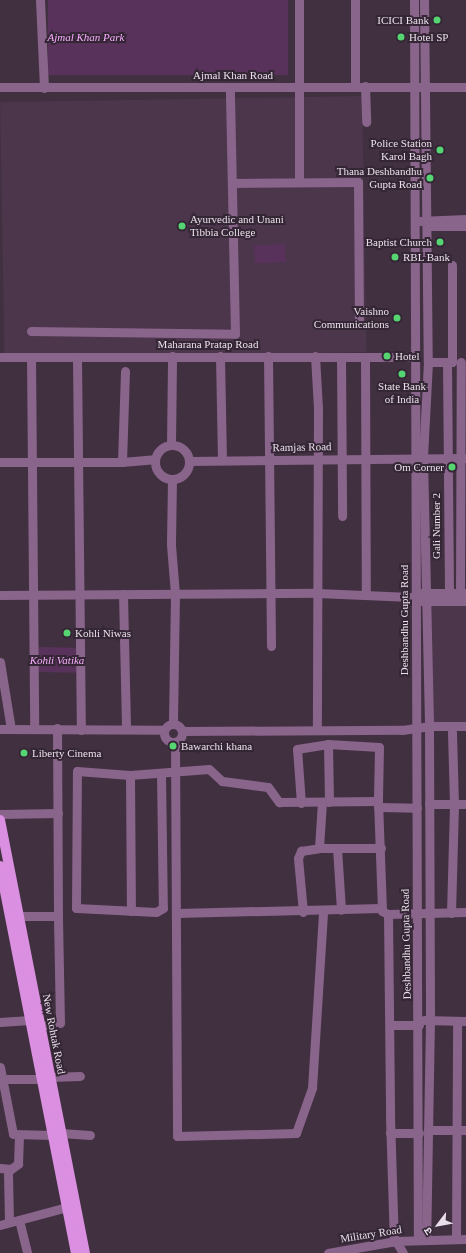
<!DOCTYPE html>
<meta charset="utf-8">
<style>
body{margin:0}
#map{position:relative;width:466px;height:1253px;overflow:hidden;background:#403040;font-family:"Times New Roman","Noto Sans Devanagari",serif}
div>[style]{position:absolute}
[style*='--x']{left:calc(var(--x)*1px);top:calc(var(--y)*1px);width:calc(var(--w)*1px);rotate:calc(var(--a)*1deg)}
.built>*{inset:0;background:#4b364c;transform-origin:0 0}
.green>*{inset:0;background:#59325b;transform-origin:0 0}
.minor>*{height:9px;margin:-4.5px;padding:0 4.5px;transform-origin:4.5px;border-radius:4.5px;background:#89648b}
.minor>.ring{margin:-4.5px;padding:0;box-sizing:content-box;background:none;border:9px solid #89648b;border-radius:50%}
.major>*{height:10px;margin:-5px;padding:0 5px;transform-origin:5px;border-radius:5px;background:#db8fe0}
.dots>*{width:11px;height:11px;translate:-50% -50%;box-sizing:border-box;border:2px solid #352636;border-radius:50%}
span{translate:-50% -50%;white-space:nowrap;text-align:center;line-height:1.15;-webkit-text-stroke:4px #352636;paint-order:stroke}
.poi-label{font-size:11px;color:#eae0eb}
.right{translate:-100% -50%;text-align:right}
.left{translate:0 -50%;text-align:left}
.park-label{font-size:11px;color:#f9affe;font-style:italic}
.street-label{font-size:11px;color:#eae0eb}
.north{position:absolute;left:418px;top:1205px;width:40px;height:40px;-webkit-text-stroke:3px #352636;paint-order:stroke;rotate:238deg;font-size:11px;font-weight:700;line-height:16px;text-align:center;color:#eae0eb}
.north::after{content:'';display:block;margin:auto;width:14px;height:18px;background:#eae0eb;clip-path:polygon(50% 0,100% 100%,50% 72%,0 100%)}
</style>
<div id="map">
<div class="built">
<div style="left:362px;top:96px;width:256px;height:362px;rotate:89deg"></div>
<div style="left:466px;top:595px;width:133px;height:41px;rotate:90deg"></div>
</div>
<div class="green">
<div style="left:48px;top:0;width:240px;height:75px"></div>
<div style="left:285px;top:244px;width:18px;height:31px;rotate:87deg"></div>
<div style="left:36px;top:647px;width:41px;height:25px;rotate:1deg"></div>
</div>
<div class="minor">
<div style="--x:40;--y:0;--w:88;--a:87.4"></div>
<div style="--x:414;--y:0;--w:1239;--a:89.82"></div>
<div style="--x:424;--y:0;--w:362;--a:89.4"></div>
<div style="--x:428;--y:362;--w:96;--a:93"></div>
<div style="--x:423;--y:458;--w:268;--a:88.7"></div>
<div style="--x:429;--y:726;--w:294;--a:89.8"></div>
<div style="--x:430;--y:1020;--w:219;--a:91"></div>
<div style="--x:355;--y:86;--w:86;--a:-90"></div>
<div style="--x:365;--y:86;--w:36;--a:88"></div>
<div style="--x:0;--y:87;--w:466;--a:0"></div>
<div style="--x:299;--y:182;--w:182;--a:-90"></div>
<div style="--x:232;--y:183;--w:126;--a:-0.5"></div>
<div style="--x:358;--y:182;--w:138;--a:89.6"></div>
<div style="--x:419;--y:221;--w:47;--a:-2.4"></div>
<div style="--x:427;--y:226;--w:39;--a:0"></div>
<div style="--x:452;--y:265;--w:97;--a:90"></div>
<div style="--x:31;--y:331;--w:204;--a:0.8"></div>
<div style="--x:235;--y:334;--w:247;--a:-91.2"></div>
<div style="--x:220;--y:356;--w:104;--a:88.9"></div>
<div style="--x:268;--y:356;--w:290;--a:89.4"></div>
<div style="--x:315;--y:356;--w:52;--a:86.7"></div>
<div style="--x:318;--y:408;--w:321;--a:90.2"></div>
<div style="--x:0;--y:357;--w:415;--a:0"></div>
<div style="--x:31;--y:357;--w:371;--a:89.5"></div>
<div style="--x:341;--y:357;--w:159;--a:89.6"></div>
<div style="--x:365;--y:357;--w:238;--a:89.8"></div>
<div style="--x:77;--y:358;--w:372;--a:89.4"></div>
<div style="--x:428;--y:362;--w:24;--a:0"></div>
<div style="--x:447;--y:362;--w:231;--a:89.5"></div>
<div style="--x:171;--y:444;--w:88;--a:-89.3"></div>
<div class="ring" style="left:155px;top:445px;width:25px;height:25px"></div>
<div style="--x:189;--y:461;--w:277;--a:-0.6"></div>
<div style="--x:0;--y:462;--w:122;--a:0"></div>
<div style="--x:122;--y:462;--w:32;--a:-5"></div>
<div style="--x:122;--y:462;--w:91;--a:-88.1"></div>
<div style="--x:172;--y:479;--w:66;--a:90.9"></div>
<div style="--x:171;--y:545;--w:49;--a:85.3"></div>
<div style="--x:175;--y:594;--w:129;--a:90.9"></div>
<div style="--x:419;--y:593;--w:47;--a:0"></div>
<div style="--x:460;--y:593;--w:231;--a:-89.8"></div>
<div style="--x:123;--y:594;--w:135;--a:88.7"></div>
<div style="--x:0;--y:595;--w:317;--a:-0.4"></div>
<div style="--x:317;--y:593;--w:94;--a:2.4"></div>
<div style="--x:419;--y:601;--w:47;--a:0"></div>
<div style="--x:0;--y:662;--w:68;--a:80.7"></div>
<div class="ring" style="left:164px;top:724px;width:9px;height:9px"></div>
<div style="--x:0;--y:729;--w:164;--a:0.3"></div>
<div style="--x:182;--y:731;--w:220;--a:-0.3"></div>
<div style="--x:402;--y:730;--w:27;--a:-8"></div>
<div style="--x:429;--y:726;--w:37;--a:0"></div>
<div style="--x:175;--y:742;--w:394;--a:89.7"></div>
<div style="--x:177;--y:1136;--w:119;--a:-1.4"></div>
<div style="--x:296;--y:1133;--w:48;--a:-70.4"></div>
<div style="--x:312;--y:1088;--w:177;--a:-86.4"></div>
<div style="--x:328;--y:744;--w:51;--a:3.4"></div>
<div style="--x:379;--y:747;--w:54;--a:91.1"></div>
<div style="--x:161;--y:773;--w:135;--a:89.2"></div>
<div style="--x:163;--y:908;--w:8;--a:150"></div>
<div style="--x:156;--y:912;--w:80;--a:-177.1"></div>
<div style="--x:76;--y:908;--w:137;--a:-89.6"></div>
<div style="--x:77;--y:771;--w:53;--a:4.3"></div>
<div style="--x:130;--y:775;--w:79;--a:-4.3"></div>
<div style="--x:209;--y:769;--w:18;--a:43"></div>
<div style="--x:222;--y:781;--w:46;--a:7.4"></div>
<div style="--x:268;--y:787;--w:19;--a:54"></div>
<div style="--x:279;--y:802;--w:99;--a:-0.6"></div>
<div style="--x:378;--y:801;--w:110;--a:87.9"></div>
<div style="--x:382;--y:911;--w:7;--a:27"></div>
<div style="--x:388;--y:914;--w:78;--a:-1.5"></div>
<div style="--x:130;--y:775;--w:136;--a:89.6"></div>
<div style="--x:301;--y:803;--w:54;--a:-94.2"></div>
<div style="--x:297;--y:749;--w:31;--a:-9"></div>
<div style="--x:328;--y:744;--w:58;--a:89"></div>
<div style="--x:429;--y:804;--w:37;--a:0"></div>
<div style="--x:378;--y:807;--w:39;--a:1"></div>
<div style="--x:0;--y:814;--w:58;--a:-1"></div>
<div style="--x:319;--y:848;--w:46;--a:-86.3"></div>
<div style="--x:337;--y:848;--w:62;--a:86.3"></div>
<div style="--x:303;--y:912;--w:54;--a:-95.3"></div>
<div style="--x:298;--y:858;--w:8;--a:-67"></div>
<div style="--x:301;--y:851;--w:18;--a:-9"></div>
<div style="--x:319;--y:848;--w:62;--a:0"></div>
<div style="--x:177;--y:913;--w:204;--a:-1.4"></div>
<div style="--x:451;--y:913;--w:109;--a:-88.4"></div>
<div style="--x:454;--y:804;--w:72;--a:-91.6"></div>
<div style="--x:388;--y:914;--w:203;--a:89.4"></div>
<div style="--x:390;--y:1117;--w:125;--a:88.2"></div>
<div style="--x:19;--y:916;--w:39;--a:0"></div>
<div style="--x:58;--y:916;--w:188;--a:-90.3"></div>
<div style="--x:424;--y:1020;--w:42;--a:1.4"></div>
<div style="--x:0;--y:1022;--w:30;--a:-4"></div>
<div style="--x:390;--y:1025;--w:29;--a:0"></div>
<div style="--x:40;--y:1026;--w:20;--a:-9"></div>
<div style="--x:60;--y:1023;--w:108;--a:-91.1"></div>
<div style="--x:0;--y:1067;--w:68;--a:79"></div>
<div style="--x:13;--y:1134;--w:40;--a:1.4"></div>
<div style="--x:50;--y:1077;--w:30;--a:-2"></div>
<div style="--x:0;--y:1079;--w:42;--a:0"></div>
<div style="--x:428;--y:1130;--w:38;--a:0"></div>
<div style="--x:61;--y:1133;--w:29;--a:4"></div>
<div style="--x:390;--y:1133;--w:29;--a:0"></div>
<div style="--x:0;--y:1168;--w:11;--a:5"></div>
<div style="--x:11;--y:1169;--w:9;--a:-36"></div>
<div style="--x:18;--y:1164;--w:29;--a:-88"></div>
<div style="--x:8;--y:1174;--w:48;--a:88.8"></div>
<div style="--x:19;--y:1220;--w:34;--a:76"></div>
<div style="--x:0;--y:1225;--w:69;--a:-15"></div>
<div style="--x:456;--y:1239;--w:218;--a:-89.7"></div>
<div style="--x:396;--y:1241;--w:14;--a:60"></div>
<div style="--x:328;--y:1253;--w:69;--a:-10"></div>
<div style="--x:396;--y:1241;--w:70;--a:-1.6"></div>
</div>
<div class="major">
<div style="--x:0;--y:820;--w:441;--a:78.9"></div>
<div style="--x:0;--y:866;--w:394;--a:78.9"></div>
</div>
<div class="dots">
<div style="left:437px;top:20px;background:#55d672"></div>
<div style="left:401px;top:37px;background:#55d672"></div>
<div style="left:440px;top:150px;background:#55d672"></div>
<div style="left:430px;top:178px;background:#55d672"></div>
<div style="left:182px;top:226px;background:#55d672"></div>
<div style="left:440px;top:242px;background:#55d672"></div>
<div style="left:395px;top:257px;background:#55d672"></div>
<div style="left:397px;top:318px;background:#55d672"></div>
<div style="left:387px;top:356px;background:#55d672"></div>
<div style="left:402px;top:374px;background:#55d672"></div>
<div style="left:452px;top:467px;background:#55d672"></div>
<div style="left:67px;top:633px;background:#55d672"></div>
<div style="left:173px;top:746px;background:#55d672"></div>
<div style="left:24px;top:753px;background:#55d672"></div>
</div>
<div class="poi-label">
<span class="right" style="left:429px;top:20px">ICICI Bank</span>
<span class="left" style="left:409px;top:37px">Hotel SP</span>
<span class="right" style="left:432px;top:150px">Police Station<br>Karol Bagh</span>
<span class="right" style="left:422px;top:178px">Thana Deshbandhu<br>Gupta Road</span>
<span class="left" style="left:190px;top:226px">Ayurvedic and Unani<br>Tibbia College</span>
<span class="right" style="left:432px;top:242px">Baptist Church</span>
<span class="left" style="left:403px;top:257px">RBL Bank</span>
<span class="right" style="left:389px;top:318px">Vaishno<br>Communications</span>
<span class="left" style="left:395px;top:356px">Hotel</span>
<span style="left:402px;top:393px">State Bank<br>of India</span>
<span class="right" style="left:444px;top:467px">Om Corner</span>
<span class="left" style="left:75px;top:633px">Kohli Niwas</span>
<span class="left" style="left:181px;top:746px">Bawarchi khana</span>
<span class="left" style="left:32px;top:753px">Liberty Cinema</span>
</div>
<div class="park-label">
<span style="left:86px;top:37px">Ajmal Khan Park</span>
<span style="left:57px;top:660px">Kohli Vatika</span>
</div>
<div class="street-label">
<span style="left:233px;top:75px">Ajmal Khan Road</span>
<span style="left:208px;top:344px">Maharana Pratap Road</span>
<span style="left:302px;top:447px;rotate:-1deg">Ramjas Road</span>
<span style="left:436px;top:526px;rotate:-90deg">Gali Number 2</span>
<span style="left:404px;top:620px;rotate:-90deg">Deshbandhu Gupta Road</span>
<span style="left:406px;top:944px;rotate:-91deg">Deshbandhu Gupta Road</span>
<span style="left:54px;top:1034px;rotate:79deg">New Rohtak Road</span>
<span style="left:371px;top:1234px;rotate:-9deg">Military Road</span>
</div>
<div class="north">उ</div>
</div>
